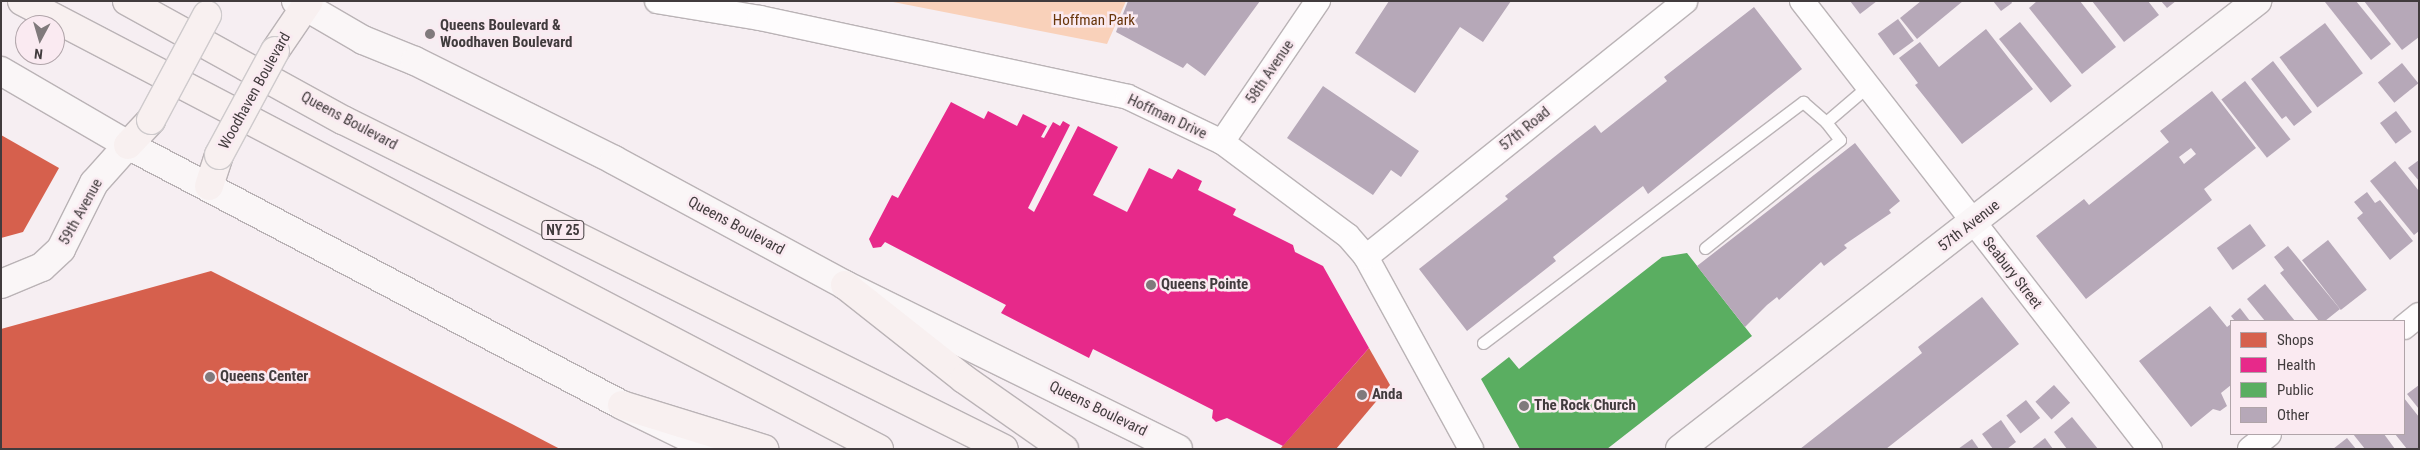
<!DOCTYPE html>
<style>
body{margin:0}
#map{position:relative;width:2420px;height:450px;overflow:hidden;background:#f6eef2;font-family:"Roboto Condensed",sans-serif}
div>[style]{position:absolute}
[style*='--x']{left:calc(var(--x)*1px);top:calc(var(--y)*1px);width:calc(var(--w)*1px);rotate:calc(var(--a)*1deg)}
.green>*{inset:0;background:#f9d1ba}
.shops>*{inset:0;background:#d6604d}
.health>*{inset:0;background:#e7298a}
.public>*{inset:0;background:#5aae61}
.building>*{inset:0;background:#b6a8b8;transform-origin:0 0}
.roads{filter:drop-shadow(1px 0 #bab3b6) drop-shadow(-1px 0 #bab3b6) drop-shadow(0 1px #bab3b6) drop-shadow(0 -1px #bab3b6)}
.lane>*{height:11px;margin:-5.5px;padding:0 5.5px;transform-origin:5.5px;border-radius:5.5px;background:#fefcfd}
.street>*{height:24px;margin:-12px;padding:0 12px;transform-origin:12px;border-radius:12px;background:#fefcfd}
.secondary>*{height:28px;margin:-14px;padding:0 14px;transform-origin:14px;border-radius:14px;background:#faf6f7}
.primary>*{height:28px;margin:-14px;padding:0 14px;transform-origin:14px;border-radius:14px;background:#f8f0f0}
.bridges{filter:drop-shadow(1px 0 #cecacc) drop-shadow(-1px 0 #cecacc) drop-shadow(0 1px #cecacc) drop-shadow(0 -1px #cecacc)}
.primary-bridge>*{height:28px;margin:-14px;padding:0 14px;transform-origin:14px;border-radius:14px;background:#f8f0f0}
.dots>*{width:14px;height:14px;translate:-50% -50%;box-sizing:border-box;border:2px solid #faeaf1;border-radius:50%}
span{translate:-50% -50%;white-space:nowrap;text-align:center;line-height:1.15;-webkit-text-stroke:5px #faeaf1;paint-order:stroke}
.shield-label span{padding:1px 4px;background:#faeaf1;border:1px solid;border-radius:4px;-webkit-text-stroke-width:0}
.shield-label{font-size:14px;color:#413b3d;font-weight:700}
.park-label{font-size:15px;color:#68350a}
.poi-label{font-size:15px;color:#413b3d;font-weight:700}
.left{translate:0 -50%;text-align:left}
.street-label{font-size:15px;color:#413b3d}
.frame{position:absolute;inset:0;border:2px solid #413b3d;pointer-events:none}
.legend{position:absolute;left:2230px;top:320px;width:175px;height:115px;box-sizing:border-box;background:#faeaf1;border:1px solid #b0a4a9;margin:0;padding:6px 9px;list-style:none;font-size:15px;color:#413b3d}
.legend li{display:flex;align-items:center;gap:10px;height:25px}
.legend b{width:25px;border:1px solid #b0a4a9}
.north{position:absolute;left:15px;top:15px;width:50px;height:50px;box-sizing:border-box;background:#faeaf1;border:1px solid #b0a4a9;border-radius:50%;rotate:186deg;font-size:14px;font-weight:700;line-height:20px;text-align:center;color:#413b3d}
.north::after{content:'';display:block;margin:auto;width:18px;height:22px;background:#807a7c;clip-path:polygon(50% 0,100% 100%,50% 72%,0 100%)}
</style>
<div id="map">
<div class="green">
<div style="clip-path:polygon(888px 1px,1126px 1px,1107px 44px)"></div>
</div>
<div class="shops">
<div style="clip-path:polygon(1px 135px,59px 168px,23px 232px,1px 238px)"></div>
<div style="clip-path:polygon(211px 271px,512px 424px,560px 449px,1px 449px,1px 329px)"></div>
<div style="clip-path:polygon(1369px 348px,1390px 385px,1336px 449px,1280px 449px)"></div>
</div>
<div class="health">
<div style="clip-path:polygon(951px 102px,984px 119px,988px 111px,1017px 126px,1023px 114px,1047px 126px,1041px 137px,1044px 138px,1053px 122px,1060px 126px,1063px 121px,1070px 125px,1028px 208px,1034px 212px,1078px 126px,1118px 147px,1093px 195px,1127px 212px,1149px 168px,1172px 179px,1178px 169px,1202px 181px,1198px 190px,1236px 209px,1233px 215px,1293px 245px,1295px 252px,1323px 266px,1369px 348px,1283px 446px,1227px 418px,1216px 422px,1212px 418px,1213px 410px,1093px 349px,1089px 358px,1001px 313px,1006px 305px,885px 242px,881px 247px,873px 248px,869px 239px,892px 195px,898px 198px)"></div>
</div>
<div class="public">
<div style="clip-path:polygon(1687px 253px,1752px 336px,1607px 449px,1520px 449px,1481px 379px,1509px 357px,1519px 369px,1662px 257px)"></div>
</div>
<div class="building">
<div style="clip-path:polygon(1128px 1px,1260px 1px,1205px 76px,1187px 63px,1183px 68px,1116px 32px)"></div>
<div style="clip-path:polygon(1389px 1px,1511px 1px,1483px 42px,1460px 27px,1415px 93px,1355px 53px)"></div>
<div style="clip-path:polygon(1850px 1px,1877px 1px,1860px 14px)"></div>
<div style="clip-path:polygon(1921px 1px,1963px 1px,1917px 39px,1900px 18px)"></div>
<div style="clip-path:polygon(1993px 1px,2011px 1px,2012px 3px,2001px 11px)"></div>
<div style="clip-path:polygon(2037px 1px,2080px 1px,2116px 47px,2082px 74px,2029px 8px)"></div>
<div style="clip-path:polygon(2092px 1px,2148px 1px,2159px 15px,2124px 42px)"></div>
<div style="clip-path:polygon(2161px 1px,2176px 1px,2167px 8px)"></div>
<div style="clip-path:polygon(2356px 1px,2391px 44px,2371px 60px,2325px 2px)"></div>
<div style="clip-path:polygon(2364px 1px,2419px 1px,2419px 37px,2402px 50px)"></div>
<div style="clip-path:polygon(1754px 7px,1802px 69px,1648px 194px,1643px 186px,1620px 204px,1553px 257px,1556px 261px,1467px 331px,1419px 269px,1508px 199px,1505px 196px,1573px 142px,1595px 125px,1601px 133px,1667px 81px,1664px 77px)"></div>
<div style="left:1898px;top:19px;width:27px;height:25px;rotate:54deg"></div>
<div style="left:2020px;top:22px;width:82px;height:27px;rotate:51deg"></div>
<div style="left:2325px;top:23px;width:63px;height:57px;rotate:53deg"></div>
<div style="clip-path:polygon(1986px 29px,2033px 89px,1962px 144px,1915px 85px,1918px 83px,1899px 58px,1920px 42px,1939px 67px)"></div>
<div style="clip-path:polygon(2273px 61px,2312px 112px,2294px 126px,2286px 116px,2282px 119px,2251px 79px)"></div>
<div style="left:2402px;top:63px;width:26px;height:31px;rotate:51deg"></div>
<div style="left:2245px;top:81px;width:74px;height:30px;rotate:52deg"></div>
<div style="clip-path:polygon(1323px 86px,1419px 151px,1401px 177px,1391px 170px,1373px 195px,1287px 138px)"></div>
<div style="clip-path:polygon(evenodd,2212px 91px,2256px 148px,2204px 189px,2212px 200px,2086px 299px,2036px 236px,2084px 199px,2089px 205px,2169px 142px,2160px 131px,2212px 91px,2191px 148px,2196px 154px,2184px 164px,2179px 157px,2191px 148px)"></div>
<div style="left:2396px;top:111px;width:26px;height:20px;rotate:53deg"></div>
<div style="clip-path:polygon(1855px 143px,1900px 201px,1889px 210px,1891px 213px,1844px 245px,1847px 248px,1824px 266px,1821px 262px,1779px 300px,1777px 297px,1767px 305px,1745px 327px,1697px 266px)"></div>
<div style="clip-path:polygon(2419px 160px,2419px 181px,2408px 168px)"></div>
<div style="clip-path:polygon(2395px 161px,2419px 191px,2419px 231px,2414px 235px,2370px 181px)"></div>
<div style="clip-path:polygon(2367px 192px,2375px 203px,2380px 200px,2413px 241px,2390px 260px,2357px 218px,2363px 213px,2354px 202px)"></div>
<div style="left:2250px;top:224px;width:27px;height:41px;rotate:54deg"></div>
<div style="left:2328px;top:240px;width:63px;height:33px;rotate:52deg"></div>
<div style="clip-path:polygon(2288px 246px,2340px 309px,2325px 321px,2319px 321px,2280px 273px,2284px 270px,2274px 257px)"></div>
<div style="clip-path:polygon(2265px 284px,2295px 321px,2265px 321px,2247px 299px)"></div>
<div style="clip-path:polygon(1982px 297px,2019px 344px,1886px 449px,1800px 449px,1922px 353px,1918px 347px)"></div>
<div style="clip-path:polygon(2210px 306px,2227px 327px,2231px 324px,2231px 385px,2221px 393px,2227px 406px,2220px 411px,2213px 409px,2191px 427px,2139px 361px)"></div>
<div style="clip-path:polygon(2240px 308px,2250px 321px,2235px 321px,2231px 316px)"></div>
<div style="left:2054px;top:385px;width:24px;height:25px;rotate:48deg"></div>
<div style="clip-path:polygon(2419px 385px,2419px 409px,2407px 394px)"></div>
<div style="clip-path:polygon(2404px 398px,2419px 417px,2419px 449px,2407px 449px,2395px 434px,2404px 434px)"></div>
<div style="left:2026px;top:400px;width:23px;height:25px;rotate:52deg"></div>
<div style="clip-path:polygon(2072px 417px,2098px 449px,2067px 449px,2054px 432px)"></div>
<div style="clip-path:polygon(2001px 420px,2016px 442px,2007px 449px,1993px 449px,1982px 434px)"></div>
<div style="clip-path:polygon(2353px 434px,2384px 434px,2395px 449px,2365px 449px)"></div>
<div style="clip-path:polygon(2045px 438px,2053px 449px,2031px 449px)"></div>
<div style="clip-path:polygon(2347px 438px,2356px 449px,2333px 449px)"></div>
<div style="clip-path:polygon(1972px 439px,1979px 449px,1958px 449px)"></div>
</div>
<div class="roads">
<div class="lane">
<div style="--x:1705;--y:248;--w:173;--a:-38.7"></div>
<div style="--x:1840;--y:140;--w:23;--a:-128"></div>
<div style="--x:1483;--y:343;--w:401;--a:-37"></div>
<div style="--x:1803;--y:102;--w:30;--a:41"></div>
<div style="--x:1826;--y:122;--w:55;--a:-40.6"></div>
</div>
<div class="street">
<div style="--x:657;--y:1;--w:104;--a:9.4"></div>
<div style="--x:760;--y:18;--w:376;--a:12.1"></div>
<div style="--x:1128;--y:97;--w:104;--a:25.6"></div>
<div style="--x:1222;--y:142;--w:157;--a:36.7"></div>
<div style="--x:1348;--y:236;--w:28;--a:49"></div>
<div style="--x:1366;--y:257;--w:219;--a:61.3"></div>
<div style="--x:1802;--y:1;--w:567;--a:52.16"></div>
<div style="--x:1222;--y:142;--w:171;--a:-55.8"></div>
<div style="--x:1366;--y:257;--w:409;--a:-38.7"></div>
<div style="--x:2404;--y:327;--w:19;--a:-39"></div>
<div style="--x:2250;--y:449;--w:24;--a:-38"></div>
</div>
<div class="secondary">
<div style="--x:296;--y:1;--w:78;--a:30.2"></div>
<div style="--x:363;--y:40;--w:56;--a:22"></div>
<div style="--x:415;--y:61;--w:222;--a:26.4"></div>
<div style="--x:614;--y:160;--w:263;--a:28.4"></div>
<div style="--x:845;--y:285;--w:371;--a:26.2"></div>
<div style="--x:1;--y:71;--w:147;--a:30.2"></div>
<div style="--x:128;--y:145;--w:558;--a:27.76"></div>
<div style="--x:622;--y:405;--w:100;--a:26.1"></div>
<div style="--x:1;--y:284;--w:44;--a:-22.5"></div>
<div style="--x:42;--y:267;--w:26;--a:-43"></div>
<div style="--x:61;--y:249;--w:74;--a:-63.4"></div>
<div style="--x:94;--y:183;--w:51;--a:-48.2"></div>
<div style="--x:1680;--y:449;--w:731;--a:-37.83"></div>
</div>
<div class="primary">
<div style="--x:22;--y:1;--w:967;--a:27.6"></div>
<div style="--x:127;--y:1;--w:247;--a:28.9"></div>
<div style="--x:343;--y:120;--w:738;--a:26.46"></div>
<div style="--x:275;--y:51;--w:60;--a:-55.8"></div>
<div style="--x:128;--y:145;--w:34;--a:-47"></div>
<div style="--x:209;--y:186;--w:33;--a:-72"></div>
<div style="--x:845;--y:285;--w:152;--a:38.3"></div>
<div style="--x:964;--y:379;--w:122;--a:35"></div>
<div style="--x:622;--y:405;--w:149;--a:17.2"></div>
</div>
</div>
<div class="bridges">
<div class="primary-bridge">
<div style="--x:151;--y:120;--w:119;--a:-61.9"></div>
<div style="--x:219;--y:155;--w:118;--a:-61.7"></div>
</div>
</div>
<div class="dots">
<div style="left:430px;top:34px;background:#807a7c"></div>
<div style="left:1151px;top:285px;background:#807a7c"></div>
<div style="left:210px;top:377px;background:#807a7c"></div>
<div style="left:1362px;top:395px;background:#807a7c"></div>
<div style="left:1524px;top:406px;background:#807a7c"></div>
</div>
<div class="shield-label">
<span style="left:563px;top:230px">NY 25</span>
</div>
<div class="park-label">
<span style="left:1094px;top:21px">Hoffman Park</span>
</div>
<div class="poi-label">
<span class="left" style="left:440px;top:34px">Queens Boulevard &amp;<br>Woodhaven Boulevard</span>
<span class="left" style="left:1161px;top:285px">Queens Pointe</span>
<span class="left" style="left:220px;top:377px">Queens Center</span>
<span class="left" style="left:1372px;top:395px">Anda</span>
<span class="left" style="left:1534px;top:406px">The Rock Church</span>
</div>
<div class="street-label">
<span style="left:1270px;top:72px;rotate:-56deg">58th Avenue</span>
<span style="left:255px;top:91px;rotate:-61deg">Woodhaven Boulevard</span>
<span style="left:1167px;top:117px;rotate:25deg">Hoffman Drive</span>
<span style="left:349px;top:121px;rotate:28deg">Queens Boulevard</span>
<span style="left:1525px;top:129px;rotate:-39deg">57th Road</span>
<span style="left:81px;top:212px;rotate:-61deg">59th Avenue</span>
<span style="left:736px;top:226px;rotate:28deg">Queens Boulevard</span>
<span style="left:1969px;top:226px;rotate:-38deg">57th Avenue</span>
<span style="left:2012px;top:273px;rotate:52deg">Seabury Street</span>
<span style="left:1098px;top:409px;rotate:26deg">Queens Boulevard</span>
</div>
<div class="frame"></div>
<ul class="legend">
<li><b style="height:14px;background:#d6604d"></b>Shops</li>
<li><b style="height:14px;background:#e7298a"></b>Health</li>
<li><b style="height:14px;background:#5aae61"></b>Public</li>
<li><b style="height:14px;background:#b6a8b8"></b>Other</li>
</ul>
<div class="north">N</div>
</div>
